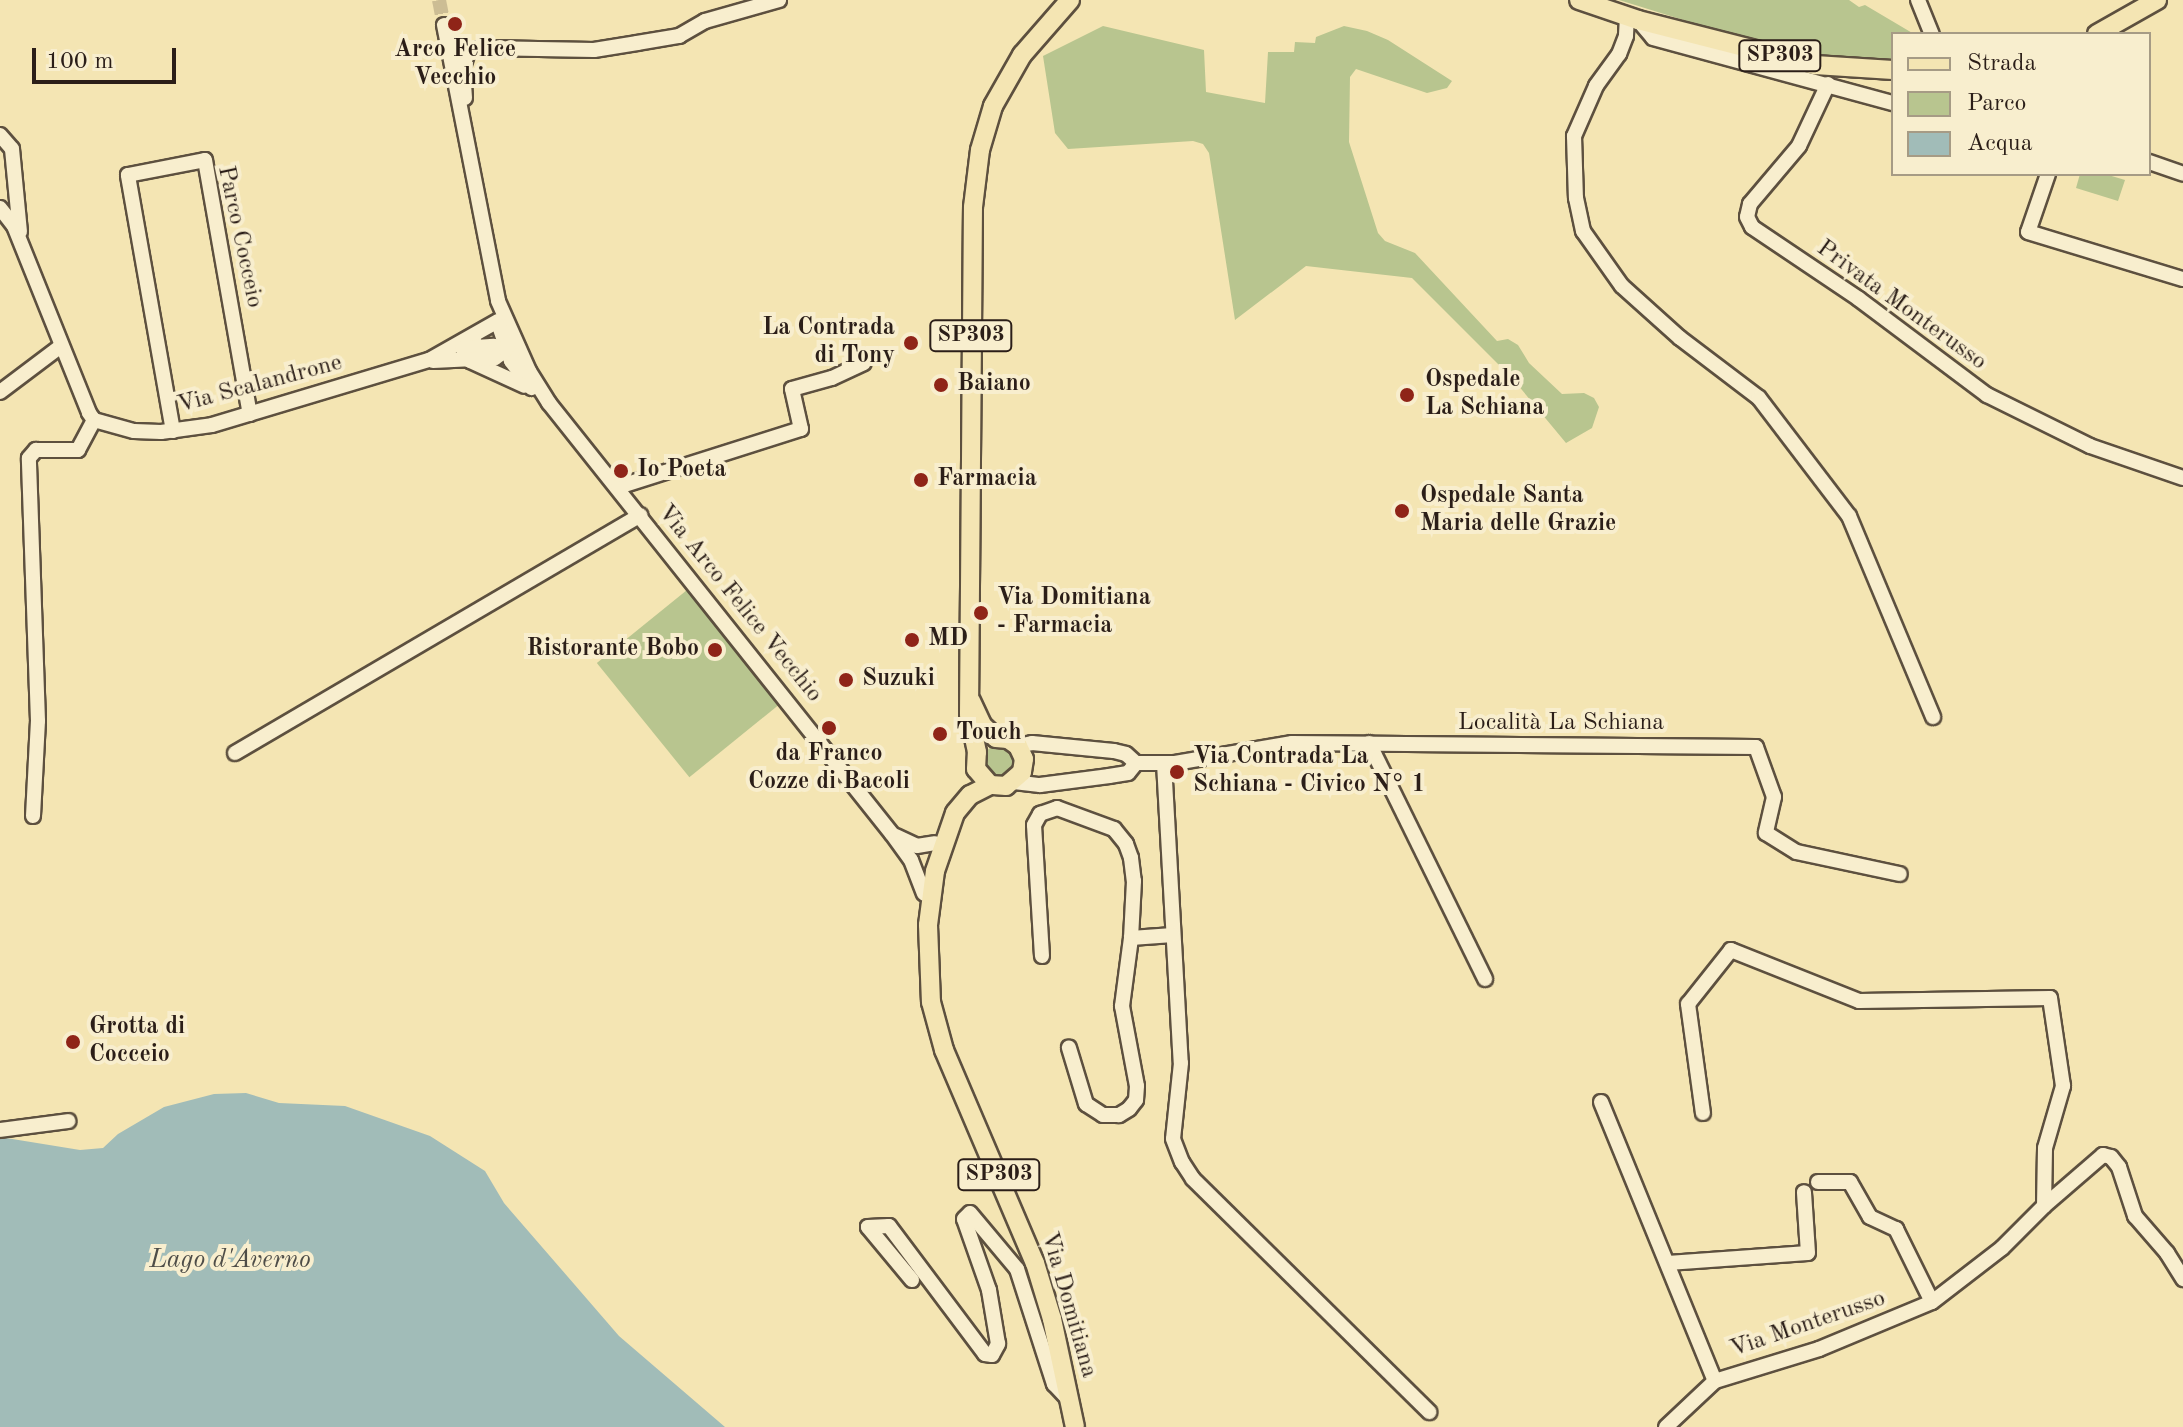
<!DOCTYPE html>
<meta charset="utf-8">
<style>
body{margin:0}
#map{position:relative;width:2183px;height:1427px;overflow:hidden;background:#f4e5b3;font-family:"Old Standard TT",serif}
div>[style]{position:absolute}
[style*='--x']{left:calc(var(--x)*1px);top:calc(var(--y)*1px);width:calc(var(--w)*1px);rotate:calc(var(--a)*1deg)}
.green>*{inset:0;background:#b8c58f;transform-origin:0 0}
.round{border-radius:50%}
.water>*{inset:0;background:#a1bcb8}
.minor-tunnel>*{height:14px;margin-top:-7px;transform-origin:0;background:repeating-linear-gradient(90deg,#ccbd94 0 14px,transparent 0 21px)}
.roads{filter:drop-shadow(2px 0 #5d503f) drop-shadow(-2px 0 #5d503f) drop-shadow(0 2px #5d503f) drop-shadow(0 -2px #5d503f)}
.minor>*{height:14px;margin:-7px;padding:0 7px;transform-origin:7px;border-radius:7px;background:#f8eece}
.major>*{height:18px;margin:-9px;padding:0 9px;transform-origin:9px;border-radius:9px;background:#f4e5b3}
.dots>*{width:22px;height:22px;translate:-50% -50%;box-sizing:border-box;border:4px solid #f8eece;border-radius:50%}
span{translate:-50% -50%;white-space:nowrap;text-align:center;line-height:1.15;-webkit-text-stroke:8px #f8eece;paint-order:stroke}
.shield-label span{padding:2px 6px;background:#f8eece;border:2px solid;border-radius:6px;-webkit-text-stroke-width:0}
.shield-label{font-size:22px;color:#2b1e18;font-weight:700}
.poi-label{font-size:24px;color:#2b1e18;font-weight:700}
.right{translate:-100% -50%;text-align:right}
.left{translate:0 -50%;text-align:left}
.street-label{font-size:24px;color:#2b1e18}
.water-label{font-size:26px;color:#4e4d48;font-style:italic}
.legend{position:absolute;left:1891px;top:32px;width:260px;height:144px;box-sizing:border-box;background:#f8eece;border:2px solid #a69b85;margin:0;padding:10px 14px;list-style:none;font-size:24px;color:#2b1e18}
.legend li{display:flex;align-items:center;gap:16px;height:40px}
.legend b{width:40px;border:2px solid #a69b85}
.scale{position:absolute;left:32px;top:48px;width:144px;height:36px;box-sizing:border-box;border:4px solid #2b1e18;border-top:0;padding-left:10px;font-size:24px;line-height:28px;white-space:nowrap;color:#2b1e18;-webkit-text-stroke:6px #f8eece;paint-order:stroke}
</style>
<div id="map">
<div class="green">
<div style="clip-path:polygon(1619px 0,1849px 0,1859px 7px,1865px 5px,1914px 34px,1893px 34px,1893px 63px,1793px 54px)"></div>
<div style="clip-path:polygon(1103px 26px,1204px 50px,1206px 92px,1265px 103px,1268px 52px,1294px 52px,1295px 42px,1315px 43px,1316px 37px,1344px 26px,1367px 31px,1388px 40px,1452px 81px,1447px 88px,1427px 93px,1356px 69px,1350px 77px,1349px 142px,1378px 233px,1385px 241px,1415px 253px,1497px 341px,1508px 339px,1518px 345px,1529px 363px,1562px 394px,1584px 393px,1594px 398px,1599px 407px,1592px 428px,1566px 443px,1512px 378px,1412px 278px,1306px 266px,1235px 320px,1209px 153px,1203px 144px,1193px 141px,1068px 149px,1055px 133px,1043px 56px)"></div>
<div style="clip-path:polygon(2080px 174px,2105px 174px,2125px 180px,2118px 201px,2076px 188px)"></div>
<div style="left:687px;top:590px;width:147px;height:116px;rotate:51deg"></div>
<div class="round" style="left:983px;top:745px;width:32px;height:32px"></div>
</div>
<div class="water">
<div style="clip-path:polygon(246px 1093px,279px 1103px,345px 1106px,430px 1136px,485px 1171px,504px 1203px,619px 1336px,725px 1427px,0 1427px,0 1137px,80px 1150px,103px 1148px,118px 1134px,164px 1107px,214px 1094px)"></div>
</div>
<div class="minor-tunnel">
<div style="--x:439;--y:0;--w:25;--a:79"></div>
</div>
<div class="roads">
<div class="minor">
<div style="--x:1918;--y:0;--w:37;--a:68"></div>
<div style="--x:1627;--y:16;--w:20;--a:93"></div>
<div style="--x:1626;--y:36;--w:19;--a:111"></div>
<div style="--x:1619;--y:54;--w:39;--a:126"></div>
<div style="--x:1596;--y:86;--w:55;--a:113.7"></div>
<div style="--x:1574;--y:136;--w:62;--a:88.2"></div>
<div style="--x:1576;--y:198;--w:34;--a:78"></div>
<div style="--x:1583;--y:231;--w:67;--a:54.7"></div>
<div style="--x:1622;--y:286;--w:78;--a:41.9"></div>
<div style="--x:1680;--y:338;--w:99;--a:37.2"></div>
<div style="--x:1759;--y:398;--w:148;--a:52.7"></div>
<div style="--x:1849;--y:516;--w:218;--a:67.3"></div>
<div style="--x:1638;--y:20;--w:23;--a:50"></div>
<div style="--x:1653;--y:38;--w:249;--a:15.2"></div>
<div style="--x:444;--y:25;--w:281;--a:78.9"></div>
<div style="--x:498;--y:301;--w:77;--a:66.1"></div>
<div style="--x:529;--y:371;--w:38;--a:58"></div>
<div style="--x:549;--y:403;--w:551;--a:51.49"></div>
<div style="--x:892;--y:834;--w:32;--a:54"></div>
<div style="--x:911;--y:860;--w:36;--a:69"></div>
<div style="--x:1828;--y:84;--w:68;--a:115.1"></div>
<div style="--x:1799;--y:146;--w:76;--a:130.2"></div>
<div style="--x:1750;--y:204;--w:13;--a:103"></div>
<div style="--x:1747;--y:217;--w:11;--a:63"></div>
<div style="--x:1752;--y:227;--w:129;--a:33.9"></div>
<div style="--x:1859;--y:299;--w:160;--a:36.9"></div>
<div style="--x:1987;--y:395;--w:115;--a:26.3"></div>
<div style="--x:2090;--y:446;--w:98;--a:19"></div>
<div style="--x:465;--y:98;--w:31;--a:-94"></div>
<div style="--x:463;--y:67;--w:16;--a:-72"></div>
<div style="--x:468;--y:52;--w:16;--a:-15"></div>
<div style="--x:483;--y:48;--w:111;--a:1"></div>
<div style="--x:594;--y:50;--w:44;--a:-9.2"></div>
<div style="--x:637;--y:43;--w:43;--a:-9.5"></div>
<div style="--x:679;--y:36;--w:30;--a:-30"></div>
<div style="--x:705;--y:21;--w:77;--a:-15.8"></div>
<div style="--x:0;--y:135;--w:18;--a:49"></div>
<div style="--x:12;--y:149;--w:83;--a:84.5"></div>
<div style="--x:2149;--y:162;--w:36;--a:19"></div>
<div style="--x:2048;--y:174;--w:61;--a:109"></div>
<div style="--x:2028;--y:232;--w:162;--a:16.9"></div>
<div style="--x:0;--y:208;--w:23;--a:52"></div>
<div style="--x:14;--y:226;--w:201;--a:68.1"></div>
<div style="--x:89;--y:413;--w:9;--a:54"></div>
<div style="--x:94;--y:420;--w:41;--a:15.4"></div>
<div style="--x:134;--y:431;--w:27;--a:2"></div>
<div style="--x:161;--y:432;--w:51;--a:-7.8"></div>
<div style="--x:212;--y:425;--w:227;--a:-16.7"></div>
<div style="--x:429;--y:360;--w:79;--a:-29.5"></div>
<div style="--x:499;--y:326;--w:37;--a:71"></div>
<div style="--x:511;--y:361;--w:34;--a:53"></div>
<div style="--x:474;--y:339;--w:13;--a:122"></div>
<div style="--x:467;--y:350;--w:11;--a:75"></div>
<div style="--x:470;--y:361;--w:60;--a:24.4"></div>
<div style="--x:462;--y:348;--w:32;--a:-4"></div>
<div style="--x:494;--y:346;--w:20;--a:24"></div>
<div style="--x:433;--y:361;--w:62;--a:-2.8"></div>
<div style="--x:495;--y:358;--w:14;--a:-36"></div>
<div style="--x:506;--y:350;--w:7;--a:-74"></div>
<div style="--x:0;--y:392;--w:76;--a:-37"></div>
<div style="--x:173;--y:431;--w:260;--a:-100"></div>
<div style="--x:128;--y:175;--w:78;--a:-11"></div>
<div style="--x:205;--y:160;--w:258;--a:80"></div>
<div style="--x:618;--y:487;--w:192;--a:-17.6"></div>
<div style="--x:801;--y:429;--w:41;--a:-102.7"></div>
<div style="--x:792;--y:389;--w:41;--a:-15.4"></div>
<div style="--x:832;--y:378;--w:35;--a:-25"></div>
<div style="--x:1369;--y:743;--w:263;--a:63.8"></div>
<div style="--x:1018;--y:746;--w:14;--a:-12"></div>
<div style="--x:1032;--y:743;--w:82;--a:5.6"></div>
<div style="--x:1114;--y:751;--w:12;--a:14"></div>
<div style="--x:1126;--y:754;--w:13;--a:42"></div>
<div style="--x:1136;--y:763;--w:39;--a:0"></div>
<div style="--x:1175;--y:763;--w:119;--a:-9.7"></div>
<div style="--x:1292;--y:743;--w:464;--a:0.5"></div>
<div style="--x:1756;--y:747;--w:53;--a:70.2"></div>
<div style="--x:1774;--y:797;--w:37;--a:103"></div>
<div style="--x:1766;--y:833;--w:36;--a:32"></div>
<div style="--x:1797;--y:852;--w:105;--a:12.1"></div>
<div style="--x:235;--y:753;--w:470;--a:-30.4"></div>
<div style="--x:1164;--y:763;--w:300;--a:86.8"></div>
<div style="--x:1181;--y:1063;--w:76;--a:96"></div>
<div style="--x:1173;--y:1139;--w:25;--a:69"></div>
<div style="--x:1182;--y:1162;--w:20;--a:57"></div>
<div style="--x:1193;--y:1179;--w:332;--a:44.6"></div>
<div style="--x:1014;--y:782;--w:26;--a:7"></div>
<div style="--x:1040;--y:785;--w:70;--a:-7.4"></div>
<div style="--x:1109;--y:776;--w:19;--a:-9"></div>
<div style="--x:1128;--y:773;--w:13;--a:-51"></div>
<div style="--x:33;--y:816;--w:95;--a:-87"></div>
<div style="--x:38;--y:721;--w:263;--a:-92"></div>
<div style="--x:29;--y:458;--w:11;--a:-49"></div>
<div style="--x:36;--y:450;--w:42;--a:0"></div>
<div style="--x:78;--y:450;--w:34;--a:-62"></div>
<div style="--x:896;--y:836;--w:23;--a:25"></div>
<div style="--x:917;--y:846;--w:18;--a:-9"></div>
<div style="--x:1131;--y:938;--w:42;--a:-4.1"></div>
<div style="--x:1042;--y:956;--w:131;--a:-93.5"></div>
<div style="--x:1034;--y:825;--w:13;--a:-61"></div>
<div style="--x:1040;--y:814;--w:18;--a:-19"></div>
<div style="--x:1057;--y:808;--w:61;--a:20.2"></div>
<div style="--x:1114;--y:829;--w:19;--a:51"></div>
<div style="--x:1126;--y:844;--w:15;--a:70"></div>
<div style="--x:1131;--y:858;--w:23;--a:83"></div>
<div style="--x:1134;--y:881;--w:57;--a:93"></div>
<div style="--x:1131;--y:938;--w:69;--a:97.5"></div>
<div style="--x:1122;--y:1006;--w:81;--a:79.4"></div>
<div style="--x:1137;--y:1086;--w:14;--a:94"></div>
<div style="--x:1136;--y:1100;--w:11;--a:128"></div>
<div style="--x:1129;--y:1109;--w:12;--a:149"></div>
<div style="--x:1119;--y:1115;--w:16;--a:180"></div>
<div style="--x:1103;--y:1115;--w:20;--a:-147"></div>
<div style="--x:1086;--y:1104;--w:59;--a:-106.9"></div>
<div style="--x:1601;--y:1102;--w:301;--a:67.8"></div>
<div style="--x:0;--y:1130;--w:69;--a:-7.5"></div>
<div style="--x:1818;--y:1182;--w:32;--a:0"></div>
<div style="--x:1850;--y:1182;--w:40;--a:60.3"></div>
<div style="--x:1870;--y:1217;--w:29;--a:25"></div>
<div style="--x:1896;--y:1229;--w:81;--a:63.7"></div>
<div style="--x:2044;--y:1206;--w:78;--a:-40.8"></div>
<div style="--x:2103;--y:1155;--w:8;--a:14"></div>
<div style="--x:2111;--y:1157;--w:13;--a:51"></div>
<div style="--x:2119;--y:1167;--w:52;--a:71.9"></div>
<div style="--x:2135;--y:1216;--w:49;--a:49.1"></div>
<div style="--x:2167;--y:1253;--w:31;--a:58"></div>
<div style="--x:1668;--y:1263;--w:140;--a:-4.1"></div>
<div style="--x:1808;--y:1253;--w:61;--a:-93.8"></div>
<div style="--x:912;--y:1280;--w:69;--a:-129.7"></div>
<div style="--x:868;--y:1227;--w:21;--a:-3"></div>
<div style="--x:889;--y:1226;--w:160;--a:53.1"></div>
<div style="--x:985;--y:1354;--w:7;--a:8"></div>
<div style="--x:992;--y:1355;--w:13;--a:-61"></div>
<div style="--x:998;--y:1344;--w:55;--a:-99.5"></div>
<div style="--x:989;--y:1290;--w:75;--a:-109.4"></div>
<div style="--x:964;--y:1219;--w:8;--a:-45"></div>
<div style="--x:970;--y:1213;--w:73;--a:50"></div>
<div style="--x:1017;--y:1269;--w:121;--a:72.2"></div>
<div style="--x:1054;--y:1384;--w:22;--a:47"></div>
<div style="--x:1666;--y:1427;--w:67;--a:-43.2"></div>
<div style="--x:1715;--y:1381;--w:109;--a:-17.1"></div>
<div style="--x:1819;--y:1349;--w:122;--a:-22.6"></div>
<div style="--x:1932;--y:1302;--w:88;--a:-37.6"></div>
<div style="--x:2002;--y:1248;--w:59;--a:-45"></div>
<div style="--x:2044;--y:1206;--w:58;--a:-89"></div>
<div style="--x:2045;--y:1148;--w:65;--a:-73.8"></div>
<div style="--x:2063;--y:1086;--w:89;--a:-98.4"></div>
<div style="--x:2050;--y:998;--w:191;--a:179.1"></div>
<div style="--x:1859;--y:1001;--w:138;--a:-158.3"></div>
<div style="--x:1731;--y:950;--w:69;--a:128.5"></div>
<div style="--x:1688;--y:1004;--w:110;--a:82.2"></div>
</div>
<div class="major">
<div style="--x:1579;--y:0;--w:62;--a:18.7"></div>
<div style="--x:1638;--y:20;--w:183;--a:14.3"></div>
<div style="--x:1815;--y:65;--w:78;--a:3.7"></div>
<div style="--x:2097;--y:34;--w:69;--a:-29.5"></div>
<div style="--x:971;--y:701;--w:26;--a:65"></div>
<div style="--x:982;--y:725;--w:19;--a:43"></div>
<div style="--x:996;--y:738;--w:12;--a:5"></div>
<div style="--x:1008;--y:739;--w:12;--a:35"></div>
<div style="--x:1018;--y:746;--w:14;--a:65"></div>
<div style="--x:1024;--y:759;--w:13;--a:99"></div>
<div style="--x:1022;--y:772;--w:21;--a:139"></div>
<div style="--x:1006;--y:786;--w:16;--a:-176"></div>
<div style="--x:990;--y:785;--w:21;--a:-131"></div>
<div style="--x:976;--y:769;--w:17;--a:-87"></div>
<div style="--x:977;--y:752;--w:39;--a:-102"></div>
<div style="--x:969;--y:714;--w:507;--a:-89.55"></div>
<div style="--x:973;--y:207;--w:57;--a:-83"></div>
<div style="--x:980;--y:150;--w:46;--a:-73.5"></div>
<div style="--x:993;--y:106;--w:59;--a:-60.4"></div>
<div style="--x:1022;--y:55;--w:73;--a:-48.9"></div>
<div style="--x:990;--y:785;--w:22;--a:153"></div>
<div style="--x:970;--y:795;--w:23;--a:130"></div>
<div style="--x:955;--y:813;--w:61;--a:109"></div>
<div style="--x:935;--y:871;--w:54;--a:97.4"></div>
<div style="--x:928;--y:925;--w:77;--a:87.8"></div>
<div style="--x:931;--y:1002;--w:50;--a:74.8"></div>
<div style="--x:944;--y:1050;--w:232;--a:66.9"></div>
<div style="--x:1035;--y:1263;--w:59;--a:73.1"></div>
<div style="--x:1052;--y:1319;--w:110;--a:78"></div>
</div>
</div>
<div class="dots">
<div style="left:455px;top:24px;background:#8f2418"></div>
<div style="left:911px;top:343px;background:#8f2418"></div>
<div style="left:941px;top:385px;background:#8f2418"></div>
<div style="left:1407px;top:395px;background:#8f2418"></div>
<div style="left:621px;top:471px;background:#8f2418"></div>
<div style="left:921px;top:480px;background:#8f2418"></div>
<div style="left:1402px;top:511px;background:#8f2418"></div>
<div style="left:981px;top:613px;background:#8f2418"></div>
<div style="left:912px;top:640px;background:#8f2418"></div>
<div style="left:715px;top:650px;background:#8f2418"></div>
<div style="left:846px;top:680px;background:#8f2418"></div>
<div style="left:829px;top:728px;background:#8f2418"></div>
<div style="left:940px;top:734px;background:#8f2418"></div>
<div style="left:1177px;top:772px;background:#8f2418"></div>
<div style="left:73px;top:1042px;background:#8f2418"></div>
</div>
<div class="shield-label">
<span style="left:1780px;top:56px">SP303</span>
<span style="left:971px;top:336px">SP303</span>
<span style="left:999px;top:1175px">SP303</span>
</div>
<div class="poi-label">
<span style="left:455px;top:65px">Arco Felice<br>Vecchio</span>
<span class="right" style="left:895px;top:343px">La Contrada<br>di Tony</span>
<span class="left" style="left:1425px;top:395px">Ospedale<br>La Schiana</span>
<span class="left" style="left:957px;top:385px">Baiano</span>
<span class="left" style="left:637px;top:471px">Io Poeta</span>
<span class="left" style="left:937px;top:480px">Farmacia</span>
<span class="left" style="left:1420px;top:511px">Ospedale Santa<br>Maria delle Grazie</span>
<span class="left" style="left:997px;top:613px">Via Domitiana<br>- Farmacia</span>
<span class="left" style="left:928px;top:640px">MD</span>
<span class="right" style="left:699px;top:650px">Ristorante Bobo</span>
<span class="left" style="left:862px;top:680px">Suzuki</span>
<span class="left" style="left:956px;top:734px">Touch</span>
<span style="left:829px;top:769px">da Franco<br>Cozze di Bacoli</span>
<span class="left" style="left:1193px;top:772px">Via Contrada La<br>Schiana - Civico N° 1</span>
<span class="left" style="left:89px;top:1042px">Grotta di<br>Cocceio</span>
</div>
<div class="street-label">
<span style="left:239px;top:237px;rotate:78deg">Parco Cocceio</span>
<span style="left:1901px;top:306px;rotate:36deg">Privata Monterusso</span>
<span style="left:260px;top:385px;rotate:-15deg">Via Scalandrone</span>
<span style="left:739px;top:604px;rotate:51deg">Via Arco Felice Vecchio</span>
<span style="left:1561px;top:724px">Località La Schiana</span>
<span style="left:1068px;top:1305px;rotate:74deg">Via Domitiana</span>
<span style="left:1808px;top:1325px;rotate:-19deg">Via Monterusso</span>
</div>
<div class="water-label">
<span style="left:230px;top:1261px">Lago d'Averno</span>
</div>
<ul class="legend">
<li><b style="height:10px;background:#f4e5b3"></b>Strada</li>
<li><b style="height:22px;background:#b8c58f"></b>Parco</li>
<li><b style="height:22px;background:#a1bcb8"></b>Acqua</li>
</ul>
<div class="scale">100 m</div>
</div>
